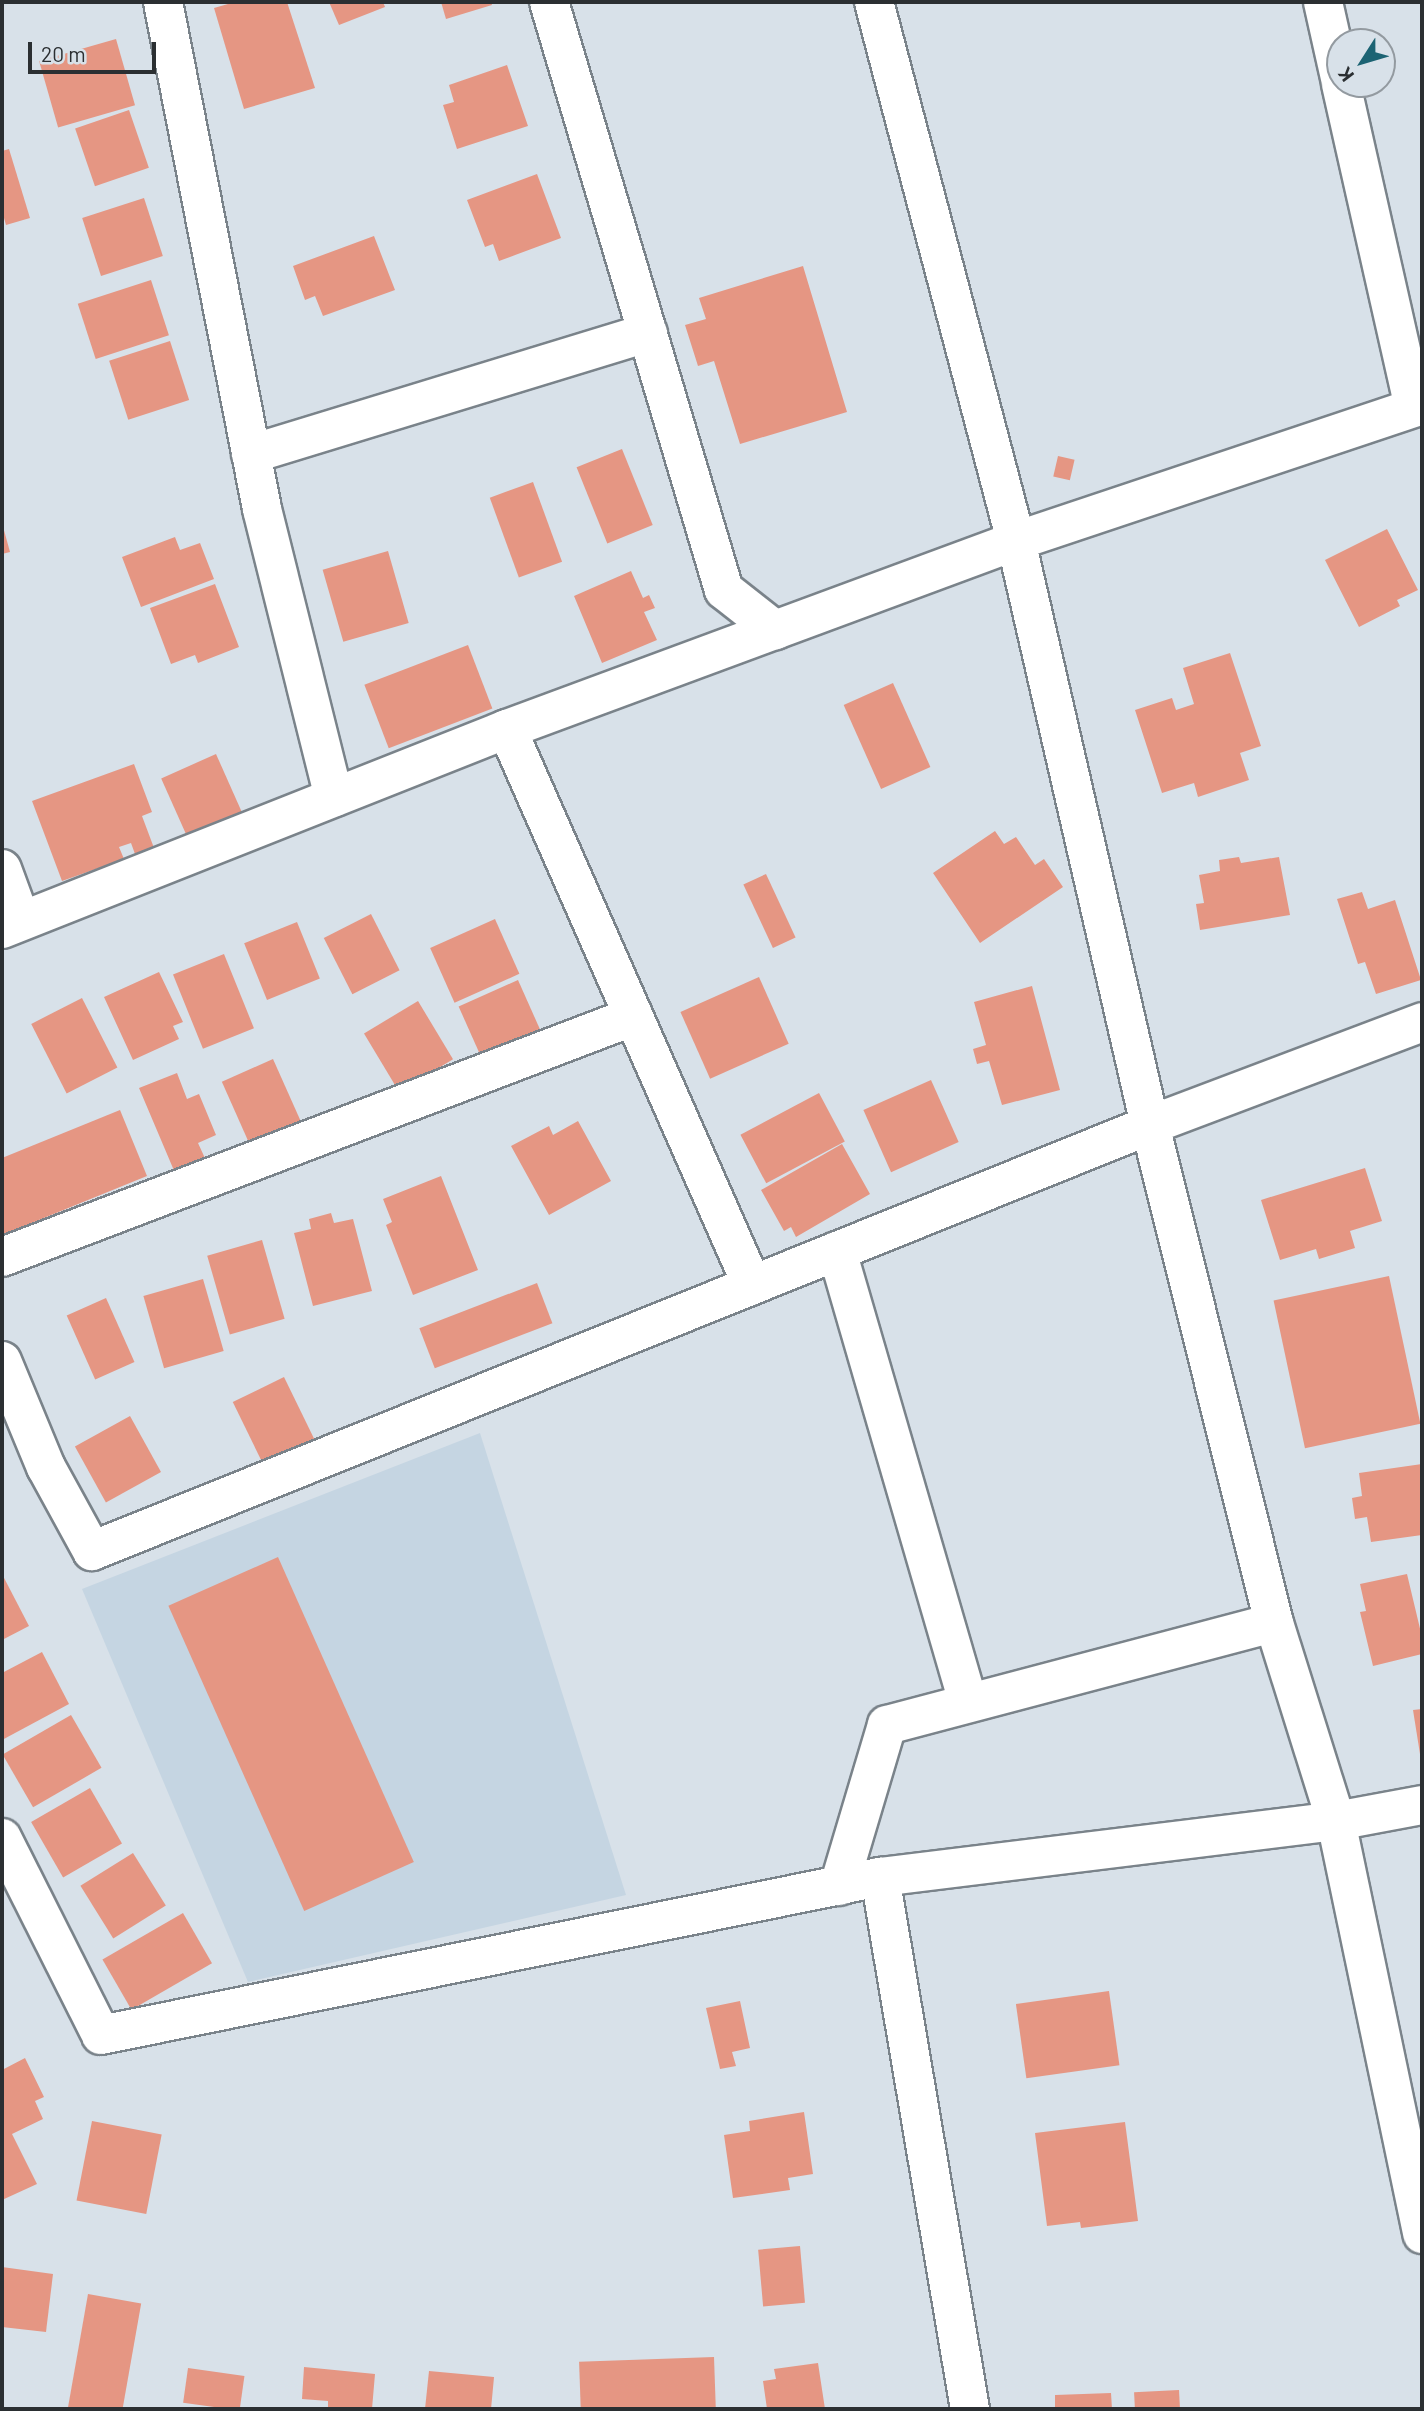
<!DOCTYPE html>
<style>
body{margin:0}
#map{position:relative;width:1424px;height:2411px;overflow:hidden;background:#d8e1e9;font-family:Barlow,sans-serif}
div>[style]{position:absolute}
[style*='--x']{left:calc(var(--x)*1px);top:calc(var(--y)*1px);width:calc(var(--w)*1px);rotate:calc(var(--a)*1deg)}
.built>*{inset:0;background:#c5d5e2}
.building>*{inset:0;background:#e59683;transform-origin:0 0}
.roads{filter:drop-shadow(2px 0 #7a838a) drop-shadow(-2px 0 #7a838a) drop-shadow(0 2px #7a838a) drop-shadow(0 -2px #7a838a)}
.minor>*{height:38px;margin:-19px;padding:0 19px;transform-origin:19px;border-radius:19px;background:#fff}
span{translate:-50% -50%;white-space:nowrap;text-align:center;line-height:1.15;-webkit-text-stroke:7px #d8e1e9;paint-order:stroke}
.frame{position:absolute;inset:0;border:4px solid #2b2f32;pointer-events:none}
.north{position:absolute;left:1326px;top:28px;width:70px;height:70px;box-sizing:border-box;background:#d8e1e9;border:2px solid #939aa0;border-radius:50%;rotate:233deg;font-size:19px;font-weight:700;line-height:28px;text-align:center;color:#2b2f32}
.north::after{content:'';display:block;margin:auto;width:24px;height:32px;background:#1c6373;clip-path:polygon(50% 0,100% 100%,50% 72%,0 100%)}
.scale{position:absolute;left:28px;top:42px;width:128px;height:32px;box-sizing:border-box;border:4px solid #2b2f32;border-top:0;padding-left:9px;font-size:21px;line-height:24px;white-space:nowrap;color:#2b2f32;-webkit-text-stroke:5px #d8e1e9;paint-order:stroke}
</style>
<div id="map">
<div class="built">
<div style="clip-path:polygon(480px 1433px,626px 1895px,248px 1982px,82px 1589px)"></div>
</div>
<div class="building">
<div style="clip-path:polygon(235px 2px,287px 2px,315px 88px,244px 109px,214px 8px)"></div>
<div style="clip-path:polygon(329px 2px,383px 2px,385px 7px,339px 25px)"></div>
<div style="clip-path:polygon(441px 2px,491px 2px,492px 5px,446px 19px)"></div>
<div style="left:116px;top:39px;width:69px;height:80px;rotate:74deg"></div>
<div style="clip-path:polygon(507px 65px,528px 126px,457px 149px,443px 105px,454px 102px,449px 85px)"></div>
<div style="left:129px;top:110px;width:61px;height:57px;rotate:71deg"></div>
<div style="clip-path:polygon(9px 149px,30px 218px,6px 225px,2px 211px,2px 151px)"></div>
<div style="clip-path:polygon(537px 174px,561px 238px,499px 261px,493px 244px,485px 247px,467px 200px)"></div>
<div style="left:144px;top:198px;width:61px;height:65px;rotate:72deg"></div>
<div style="clip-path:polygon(374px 236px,395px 290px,323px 316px,315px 296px,305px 300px,293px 266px)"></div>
<div style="clip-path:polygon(803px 266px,847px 412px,740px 444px,714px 361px,698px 366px,685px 325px,706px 319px,699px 298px)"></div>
<div style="left:151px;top:280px;width:58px;height:77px;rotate:72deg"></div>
<div style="left:170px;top:341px;width:62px;height:64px;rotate:72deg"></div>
<div style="left:622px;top:449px;width:82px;height:49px;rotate:68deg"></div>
<div style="left:1058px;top:456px;width:17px;height:21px;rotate:13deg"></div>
<div style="left:533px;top:482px;width:85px;height:46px;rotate:70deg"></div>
<div style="clip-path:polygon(2px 523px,10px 552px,2px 554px)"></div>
<div style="clip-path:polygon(1387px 529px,1418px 590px,1397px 600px,1400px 606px,1359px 627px,1325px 560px)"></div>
<div style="clip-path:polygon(175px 537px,180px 550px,200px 543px,214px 579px,141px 607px,122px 557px)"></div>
<div style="left:388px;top:551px;width:75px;height:68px;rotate:74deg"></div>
<div style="clip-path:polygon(631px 571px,643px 598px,649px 595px,655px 608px,644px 612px,657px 640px,602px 663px,574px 596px)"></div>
<div style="clip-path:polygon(215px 584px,239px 647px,198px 663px,195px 655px,171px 664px,150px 608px)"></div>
<div style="left:468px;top:645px;width:68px;height:111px;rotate:69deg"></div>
<div style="clip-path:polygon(1230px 653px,1261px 746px,1240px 753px,1249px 780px,1198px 797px,1194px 783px,1162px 793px,1135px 710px,1172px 698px,1176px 710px,1194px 704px,1183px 668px)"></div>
<div style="left:893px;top:683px;width:92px;height:54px;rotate:66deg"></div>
<div style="left:216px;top:754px;width:76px;height:60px;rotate:66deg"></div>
<div style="clip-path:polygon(134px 764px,152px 812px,142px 816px,154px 848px,135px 854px,131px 843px,119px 847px,124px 859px,62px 881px,32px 801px)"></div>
<div style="clip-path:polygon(995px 831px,1004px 844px,1016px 837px,1035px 865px,1044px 859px,1063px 887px,980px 943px,933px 873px)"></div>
<div style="clip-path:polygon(1239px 857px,1241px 863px,1279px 857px,1290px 915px,1200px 930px,1196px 904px,1204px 903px,1199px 875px,1220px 871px,1219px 860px)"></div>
<div style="left:766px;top:874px;width:70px;height:25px;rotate:65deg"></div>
<div style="clip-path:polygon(1362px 892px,1368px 909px,1395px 900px,1421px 980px,1376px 994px,1365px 962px,1358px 964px,1337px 899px)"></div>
<div style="left:371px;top:914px;width:63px;height:53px;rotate:63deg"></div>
<div style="left:495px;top:919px;width:60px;height:71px;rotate:66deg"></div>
<div style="left:297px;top:922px;width:61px;height:57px;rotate:68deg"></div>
<div style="left:224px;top:954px;width:80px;height:55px;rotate:68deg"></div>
<div style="clip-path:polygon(159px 972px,183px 1022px,173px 1026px,179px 1039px,133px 1060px,104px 997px)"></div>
<div style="left:759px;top:977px;width:73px;height:86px;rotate:66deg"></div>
<div style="left:518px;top:980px;width:69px;height:65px;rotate:66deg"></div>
<div style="clip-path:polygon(1032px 986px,1060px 1090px,1002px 1105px,989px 1061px,977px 1064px,973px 1049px,986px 1045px,974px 1002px)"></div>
<div style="left:82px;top:998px;width:78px;height:57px;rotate:63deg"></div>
<div style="left:418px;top:1001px;width:68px;height:63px;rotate:59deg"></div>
<div style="left:273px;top:1059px;width:74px;height:56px;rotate:66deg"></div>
<div style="clip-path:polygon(177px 1073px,187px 1099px,199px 1094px,216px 1135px,198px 1143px,209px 1167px,178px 1180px,139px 1088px)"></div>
<div style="left:931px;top:1080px;width:68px;height:74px;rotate:66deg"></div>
<div style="left:819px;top:1093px;width:55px;height:89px;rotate:62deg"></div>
<div style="clip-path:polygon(120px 1110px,147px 1176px,2px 1235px,2px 1158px)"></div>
<div style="clip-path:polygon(578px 1121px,611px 1181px,549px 1215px,511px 1146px,549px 1126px,553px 1135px)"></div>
<div style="clip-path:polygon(842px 1144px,870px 1194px,796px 1237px,791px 1227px,784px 1231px,761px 1190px)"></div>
<div style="clip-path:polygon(1365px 1168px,1382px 1221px,1350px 1231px,1355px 1248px,1319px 1259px,1316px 1249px,1280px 1260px,1261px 1200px)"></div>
<div style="clip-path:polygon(441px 1176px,478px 1270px,413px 1295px,386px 1225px,392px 1222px,383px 1199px)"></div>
<div style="clip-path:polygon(331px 1213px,334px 1223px,353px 1219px,372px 1291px,313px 1306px,294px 1233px,311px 1229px,309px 1219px)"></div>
<div style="left:262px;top:1240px;width:82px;height:57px;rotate:74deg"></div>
<div style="left:1389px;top:1276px;width:151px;height:118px;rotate:78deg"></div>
<div style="left:203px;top:1279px;width:75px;height:62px;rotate:74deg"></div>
<div style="left:537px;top:1283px;width:43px;height:126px;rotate:69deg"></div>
<div style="left:106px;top:1298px;width:70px;height:43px;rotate:66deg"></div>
<div style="left:284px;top:1377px;width:79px;height:57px;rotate:64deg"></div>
<div style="left:130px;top:1416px;width:64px;height:63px;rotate:61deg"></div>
<div style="clip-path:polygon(1422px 1464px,1422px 1535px,1371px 1542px,1367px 1517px,1355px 1519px,1352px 1498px,1362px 1496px,1359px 1473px)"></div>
<div style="left:278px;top:1557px;width:334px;height:120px;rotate:66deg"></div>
<div style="clip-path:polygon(2px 1574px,29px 1626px,2px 1640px)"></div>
<div style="clip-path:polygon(1407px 1574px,1422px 1637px,1422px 1654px,1373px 1666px,1360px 1612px,1366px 1611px,1360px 1584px)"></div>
<div style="clip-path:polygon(42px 1652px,69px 1704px,2px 1740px,2px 1673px)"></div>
<div style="clip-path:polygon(1422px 1709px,1422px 1754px,1420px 1754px,1413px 1710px)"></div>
<div style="left:71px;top:1715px;width:61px;height:79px;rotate:60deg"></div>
<div style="left:90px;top:1788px;width:64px;height:68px;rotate:60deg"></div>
<div style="left:133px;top:1853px;width:62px;height:62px;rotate:58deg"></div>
<div style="left:183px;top:1913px;width:58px;height:93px;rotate:60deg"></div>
<div style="left:1109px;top:1991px;width:75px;height:94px;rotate:82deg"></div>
<div style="clip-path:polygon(740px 2001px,750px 2048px,732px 2052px,736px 2066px,720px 2069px,706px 2008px)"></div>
<div style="clip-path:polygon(25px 2058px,44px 2097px,35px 2101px,43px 2119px,12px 2134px,37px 2184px,2px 2200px,2px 2070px)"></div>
<div style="clip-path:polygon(804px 2112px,813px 2174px,788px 2178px,790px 2190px,733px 2198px,724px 2135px,750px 2131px,749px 2121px)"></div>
<div style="left:92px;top:2121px;width:71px;height:81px;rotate:11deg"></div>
<div style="clip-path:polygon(1125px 2122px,1138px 2221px,1081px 2228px,1080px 2222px,1047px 2226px,1035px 2133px)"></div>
<div style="left:800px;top:2246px;width:57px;height:42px;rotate:85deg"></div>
<div style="clip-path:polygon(2px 2267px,53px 2274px,46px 2332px,2px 2327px)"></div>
<div style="left:88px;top:2294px;width:54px;height:116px;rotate:10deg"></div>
<div style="left:714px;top:2357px;width:52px;height:135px;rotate:88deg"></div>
<div style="clip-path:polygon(818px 2363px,825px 2409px,767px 2409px,763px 2381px,776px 2379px,774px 2369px)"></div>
<div style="clip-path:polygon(304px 2367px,375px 2374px,372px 2409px,328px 2409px,328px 2401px,302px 2399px)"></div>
<div style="left:188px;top:2368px;width:57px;height:35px;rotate:8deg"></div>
<div style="clip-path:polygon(429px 2371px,494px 2377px,491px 2409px,425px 2409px)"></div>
<div style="left:1179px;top:2390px;width:19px;height:45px;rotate:87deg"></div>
<div style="clip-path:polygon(1111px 2393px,1112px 2409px,1055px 2409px,1055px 2395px)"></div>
</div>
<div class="roads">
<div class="minor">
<div style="--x:163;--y:2;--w:517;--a:78.95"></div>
<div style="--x:262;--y:509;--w:297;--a:76"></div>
<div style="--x:549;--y:2;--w:613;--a:73.43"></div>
<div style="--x:724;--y:590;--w:65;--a:38.1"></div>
<div style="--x:874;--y:2;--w:557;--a:75.24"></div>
<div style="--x:1016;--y:541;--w:599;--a:77.08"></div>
<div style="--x:1150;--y:1125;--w:513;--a:76.02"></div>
<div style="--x:1274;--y:1623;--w:207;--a:72.6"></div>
<div style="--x:1336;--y:1821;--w:422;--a:78.2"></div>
<div style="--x:1323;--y:2;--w:78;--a:77.4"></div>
<div style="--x:1341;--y:84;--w:331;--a:77.3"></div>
<div style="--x:251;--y:454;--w:415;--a:-17"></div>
<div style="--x:507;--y:729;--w:608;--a:66.22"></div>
<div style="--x:2;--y:869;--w:55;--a:69.9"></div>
<div style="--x:2;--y:929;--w:543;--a:-21.61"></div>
<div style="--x:507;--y:729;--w:286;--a:-20.3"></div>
<div style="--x:775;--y:630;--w:257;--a:-20.3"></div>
<div style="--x:1016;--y:541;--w:428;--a:-18.5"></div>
<div style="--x:837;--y:1251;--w:470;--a:73.8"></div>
<div style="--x:2;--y:1257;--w:676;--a:-20.87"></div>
<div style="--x:2;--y:1361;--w:115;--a:67.5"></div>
<div style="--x:46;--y:1467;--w:96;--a:61.3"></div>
<div style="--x:92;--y:1551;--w:1141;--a:-21.93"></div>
<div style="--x:1150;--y:1125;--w:291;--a:-20.7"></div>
<div style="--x:2;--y:1838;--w:220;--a:63.3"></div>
<div style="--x:101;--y:2035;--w:795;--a:-11.47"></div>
<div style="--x:880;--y:1877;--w:540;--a:80.4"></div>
<div style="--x:880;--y:1877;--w:459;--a:-7"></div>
<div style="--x:1336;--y:1821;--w:87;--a:-10.5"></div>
<div style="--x:839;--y:1886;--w:168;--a:-73.4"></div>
<div style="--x:887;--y:1725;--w:400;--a:-14.8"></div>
</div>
</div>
<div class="frame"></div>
<div class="north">K</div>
<div class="scale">20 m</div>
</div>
